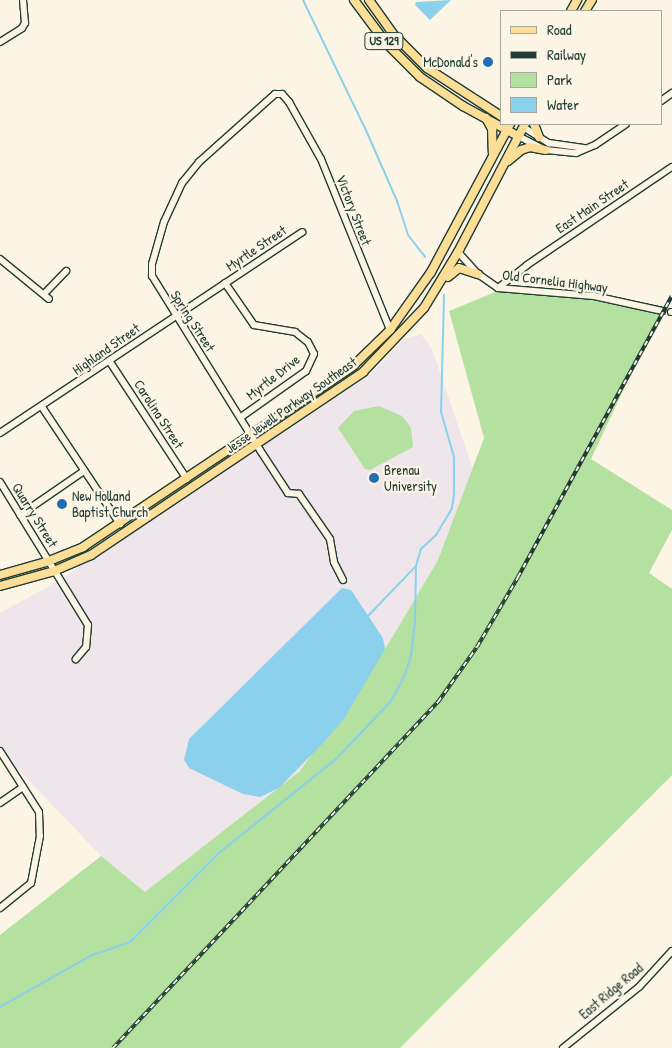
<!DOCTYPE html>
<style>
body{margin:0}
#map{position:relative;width:672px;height:1048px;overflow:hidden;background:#fcf5e5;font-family:"Patrick Hand",sans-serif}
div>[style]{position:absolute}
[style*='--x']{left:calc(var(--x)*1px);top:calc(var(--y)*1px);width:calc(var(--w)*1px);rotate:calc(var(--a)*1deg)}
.built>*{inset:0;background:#eee6ea}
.green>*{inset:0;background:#b4e19f}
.water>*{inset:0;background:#8bd0ed}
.stream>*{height:2px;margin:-1px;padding:0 1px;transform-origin:1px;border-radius:1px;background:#8bd0ed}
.roads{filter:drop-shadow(1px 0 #1f3d34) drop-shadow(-1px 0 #1f3d34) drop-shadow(0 1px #1f3d34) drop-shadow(0 -1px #1f3d34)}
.minor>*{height:6px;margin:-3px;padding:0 3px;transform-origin:3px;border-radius:3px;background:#fcf5e5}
.major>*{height:8px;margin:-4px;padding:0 4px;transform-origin:4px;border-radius:4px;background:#fdde96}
.rail>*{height:4px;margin-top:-2px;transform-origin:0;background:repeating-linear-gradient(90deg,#fcf5e5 0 5.5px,#1f3d34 0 11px);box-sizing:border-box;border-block:1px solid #1f3d34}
.dots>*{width:14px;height:14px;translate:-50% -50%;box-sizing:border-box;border:2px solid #fcf5e5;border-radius:50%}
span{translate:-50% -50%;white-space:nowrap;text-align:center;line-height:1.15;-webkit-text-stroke:4.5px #fcf5e5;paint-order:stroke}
.shield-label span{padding:1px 4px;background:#fcf5e5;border:1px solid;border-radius:4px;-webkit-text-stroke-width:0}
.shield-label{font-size:12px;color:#1f3d34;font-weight:700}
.poi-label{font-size:14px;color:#1f3d34}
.right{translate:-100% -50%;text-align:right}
.left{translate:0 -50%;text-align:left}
.street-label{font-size:14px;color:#1f3d34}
.legend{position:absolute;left:500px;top:10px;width:162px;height:115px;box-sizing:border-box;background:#fcf5e5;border:1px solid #a4ab9e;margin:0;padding:6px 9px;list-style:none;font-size:15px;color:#1f3d34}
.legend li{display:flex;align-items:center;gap:10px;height:25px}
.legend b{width:25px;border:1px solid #a4ab9e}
</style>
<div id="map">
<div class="built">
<div style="clip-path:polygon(421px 334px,432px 349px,473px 469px,438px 560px,390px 641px,300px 771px,145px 892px,101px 856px,0 750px,0 613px,62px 579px,275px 429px,279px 436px,370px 375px,404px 339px)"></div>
</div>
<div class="green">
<div style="clip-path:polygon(510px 286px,663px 306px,591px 459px,672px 510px,672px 530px,649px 573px,672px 589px,672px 775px,400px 1048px,0 1048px,0 935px,101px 856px,145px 892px,300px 771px,390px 641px,438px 560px,484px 438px,449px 311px)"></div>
<div style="clip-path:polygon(379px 406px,402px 416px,411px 428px,413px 447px,370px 470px,365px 469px,338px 428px,354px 411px)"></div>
</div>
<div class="water">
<div style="clip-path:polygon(451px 0,430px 20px,415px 5px,416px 2px)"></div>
<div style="clip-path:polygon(342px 588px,351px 590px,383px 638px,385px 649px,344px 719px,323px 743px,279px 788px,260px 797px,243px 794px,189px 768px,184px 760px,189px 739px)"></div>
</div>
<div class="stream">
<div style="--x:303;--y:0;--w:142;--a:64.2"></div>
<div style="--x:365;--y:128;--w:80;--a:66.3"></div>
<div style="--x:397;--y:201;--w:36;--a:72"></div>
<div style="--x:408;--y:235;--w:28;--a:52"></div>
<div style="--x:368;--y:616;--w:68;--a:-46.2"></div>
<div style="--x:0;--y:1007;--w:103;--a:-29.5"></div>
<div style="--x:90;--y:956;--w:42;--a:-19.3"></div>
<div style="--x:130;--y:942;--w:126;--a:-45"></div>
<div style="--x:219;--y:853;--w:151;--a:-38.8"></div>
<div style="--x:337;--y:758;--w:79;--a:-46.5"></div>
<div style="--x:391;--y:701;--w:27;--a:-62"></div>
<div style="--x:404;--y:677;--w:23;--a:-72"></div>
<div style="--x:411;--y:655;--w:31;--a:-83"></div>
<div style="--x:415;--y:624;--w:58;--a:-89"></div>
<div style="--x:416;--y:566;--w:18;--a:-74"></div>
<div style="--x:421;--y:549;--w:21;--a:-43"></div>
<div style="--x:436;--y:535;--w:31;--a:-59"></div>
<div style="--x:452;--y:508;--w:15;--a:-82"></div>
<div style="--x:454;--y:493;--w:36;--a:-90"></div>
<div style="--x:454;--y:457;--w:47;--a:-106.1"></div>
<div style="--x:441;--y:412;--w:117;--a:-88.5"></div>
</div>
<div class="roads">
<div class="minor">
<div style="--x:0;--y:42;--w:26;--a:-32"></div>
<div style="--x:22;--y:28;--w:6;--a:-59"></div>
<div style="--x:25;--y:23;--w:23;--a:-95"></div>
<div style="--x:661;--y:101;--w:14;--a:-36"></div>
<div style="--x:523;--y:127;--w:31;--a:32"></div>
<div style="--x:549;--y:143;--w:35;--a:8"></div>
<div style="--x:518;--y:136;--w:31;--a:27"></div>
<div style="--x:546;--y:150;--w:30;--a:6"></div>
<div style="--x:576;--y:153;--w:21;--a:-23"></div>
<div style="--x:595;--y:145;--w:37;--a:-34"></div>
<div style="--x:458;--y:252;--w:30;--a:48"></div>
<div style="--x:478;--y:274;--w:24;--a:35"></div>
<div style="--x:498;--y:288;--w:96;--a:4.8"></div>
<div style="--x:594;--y:296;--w:70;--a:12.4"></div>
<div style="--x:0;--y:259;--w:63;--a:39.2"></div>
<div style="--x:225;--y:283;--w:51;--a:55.4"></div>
<div style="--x:254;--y:325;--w:42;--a:9.7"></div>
<div style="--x:295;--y:332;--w:16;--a:38"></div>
<div style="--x:308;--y:342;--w:13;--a:63"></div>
<div style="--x:314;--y:354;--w:19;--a:115"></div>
<div style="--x:306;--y:371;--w:80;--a:144.7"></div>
<div style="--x:498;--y:288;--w:37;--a:-38"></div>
<div style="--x:527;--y:265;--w:175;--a:-34.1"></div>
<div style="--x:44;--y:294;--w:32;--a:-46"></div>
<div style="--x:671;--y:312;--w:1;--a:0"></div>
<div style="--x:110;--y:362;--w:140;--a:56.7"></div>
<div style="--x:42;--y:407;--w:141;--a:56.3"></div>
<div style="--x:0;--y:433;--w:363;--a:-33.6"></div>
<div style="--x:0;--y:482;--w:168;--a:58.4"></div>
<div style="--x:88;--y:625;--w:22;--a:95"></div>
<div style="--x:86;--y:647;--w:16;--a:130"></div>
<div style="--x:20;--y:515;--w:78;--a:-34.5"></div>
<div style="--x:343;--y:580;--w:20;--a:-117"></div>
<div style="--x:334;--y:562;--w:23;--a:-100"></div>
<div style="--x:330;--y:539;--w:55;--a:-124.6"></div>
<div style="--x:299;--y:494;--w:11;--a:-175"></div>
<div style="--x:288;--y:493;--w:51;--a:-123.1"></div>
<div style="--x:260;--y:450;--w:205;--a:-121.8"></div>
<div style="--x:152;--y:276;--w:12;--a:-90"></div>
<div style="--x:152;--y:264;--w:44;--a:-74.1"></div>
<div style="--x:164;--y:222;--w:43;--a:-65.2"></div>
<div style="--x:182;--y:183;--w:27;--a:-51"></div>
<div style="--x:199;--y:162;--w:102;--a:-41.8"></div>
<div style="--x:275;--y:94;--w:7;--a:0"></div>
<div style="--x:282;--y:94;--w:11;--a:49"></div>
<div style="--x:289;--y:102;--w:65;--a:60.7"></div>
<div style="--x:321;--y:159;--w:184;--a:68"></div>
<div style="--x:0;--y:751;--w:72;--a:57.4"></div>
<div style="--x:39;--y:812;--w:24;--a:88"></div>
<div style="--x:40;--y:836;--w:48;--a:100.8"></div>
<div style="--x:31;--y:883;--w:40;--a:141"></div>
<div style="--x:0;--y:803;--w:28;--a:-35"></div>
<div style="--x:563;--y:1048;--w:97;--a:-38.8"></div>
<div style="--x:639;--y:987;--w:49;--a:-47.5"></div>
</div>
<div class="major">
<div style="--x:354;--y:0;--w:54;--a:53.3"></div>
<div style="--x:386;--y:43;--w:48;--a:45"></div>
<div style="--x:420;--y:77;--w:52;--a:34"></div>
<div style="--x:463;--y:106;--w:63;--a:28.6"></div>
<div style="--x:369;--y:0;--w:43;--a:54.5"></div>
<div style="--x:394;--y:35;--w:47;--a:45"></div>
<div style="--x:427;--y:68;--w:88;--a:33"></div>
<div style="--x:571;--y:11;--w:13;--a:-61"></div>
<div style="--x:585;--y:11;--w:13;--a:-58"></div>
<div style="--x:486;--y:118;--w:13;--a:61"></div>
<div style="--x:492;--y:129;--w:23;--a:88"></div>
<div style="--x:534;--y:124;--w:14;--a:69"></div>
<div style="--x:508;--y:161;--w:17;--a:-40"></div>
<div style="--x:521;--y:150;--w:9;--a:-18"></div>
<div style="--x:530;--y:147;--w:16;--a:11"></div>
<div style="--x:448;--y:277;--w:14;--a:-39"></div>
<div style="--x:459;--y:268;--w:20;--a:18"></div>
<div style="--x:0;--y:575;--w:51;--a:-15.9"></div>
<div style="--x:49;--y:561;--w:37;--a:-22"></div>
<div style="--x:83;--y:547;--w:325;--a:-33.8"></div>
<div style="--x:353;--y:366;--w:52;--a:-44.2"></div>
<div style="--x:390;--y:330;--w:71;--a:-54.7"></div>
<div style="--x:431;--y:272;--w:168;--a:-61.9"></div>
<div style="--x:0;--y:586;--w:56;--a:-15.5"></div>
<div style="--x:54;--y:571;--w:40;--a:-23.4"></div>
<div style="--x:91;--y:555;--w:328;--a:-33.9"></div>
<div style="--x:363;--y:372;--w:88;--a:-46.4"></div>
<div style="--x:424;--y:308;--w:66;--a:-58.7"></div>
<div style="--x:458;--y:252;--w:144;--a:-62.4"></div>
</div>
</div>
<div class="rail">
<div style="--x:113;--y:1048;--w:475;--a:-46.8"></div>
<div style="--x:438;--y:702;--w:67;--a:-54.7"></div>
<div style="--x:477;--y:647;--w:81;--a:-59.6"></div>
<div style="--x:518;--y:577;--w:320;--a:-61.3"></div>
</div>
<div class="dots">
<div style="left:488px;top:62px;background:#1f6fb2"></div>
<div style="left:374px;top:478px;background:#1f6fb2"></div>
<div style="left:62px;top:504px;background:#1f6fb2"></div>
</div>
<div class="shield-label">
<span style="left:384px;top:41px">US 129</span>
</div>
<div class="poi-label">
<span class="right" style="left:478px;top:62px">McDonald's</span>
<span class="left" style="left:384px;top:478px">Brenau<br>University</span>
<span class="left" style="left:72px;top:504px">New Holland<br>Baptist Church</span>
</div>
<div class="street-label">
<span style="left:592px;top:206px;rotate:-34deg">East Main Street</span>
<span style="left:354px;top:210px;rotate:69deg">Victory Street</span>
<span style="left:256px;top:248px;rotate:-34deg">Myrtle Street</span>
<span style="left:555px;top:281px;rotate:7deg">Old Cornelia Highway</span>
<span style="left:193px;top:321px;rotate:57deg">Spring Street</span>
<span style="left:106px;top:349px;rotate:-35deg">Highland Street</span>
<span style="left:273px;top:377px;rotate:-38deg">Myrtle Drive</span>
<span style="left:291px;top:405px;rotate:-35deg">Jesse Jewell Parkway Southeast</span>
<span style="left:159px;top:414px;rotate:57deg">Carolina Street</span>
<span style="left:35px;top:515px;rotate:58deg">Quarry Street</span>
<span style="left:611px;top:991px;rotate:-40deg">East Ridge Road</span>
</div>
<ul class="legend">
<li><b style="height:6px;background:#fdde96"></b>Road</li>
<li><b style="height:6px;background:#1f3d34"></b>Railway</li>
<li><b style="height:14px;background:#b4e19f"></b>Park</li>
<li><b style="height:14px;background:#8bd0ed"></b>Water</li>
</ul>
</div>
